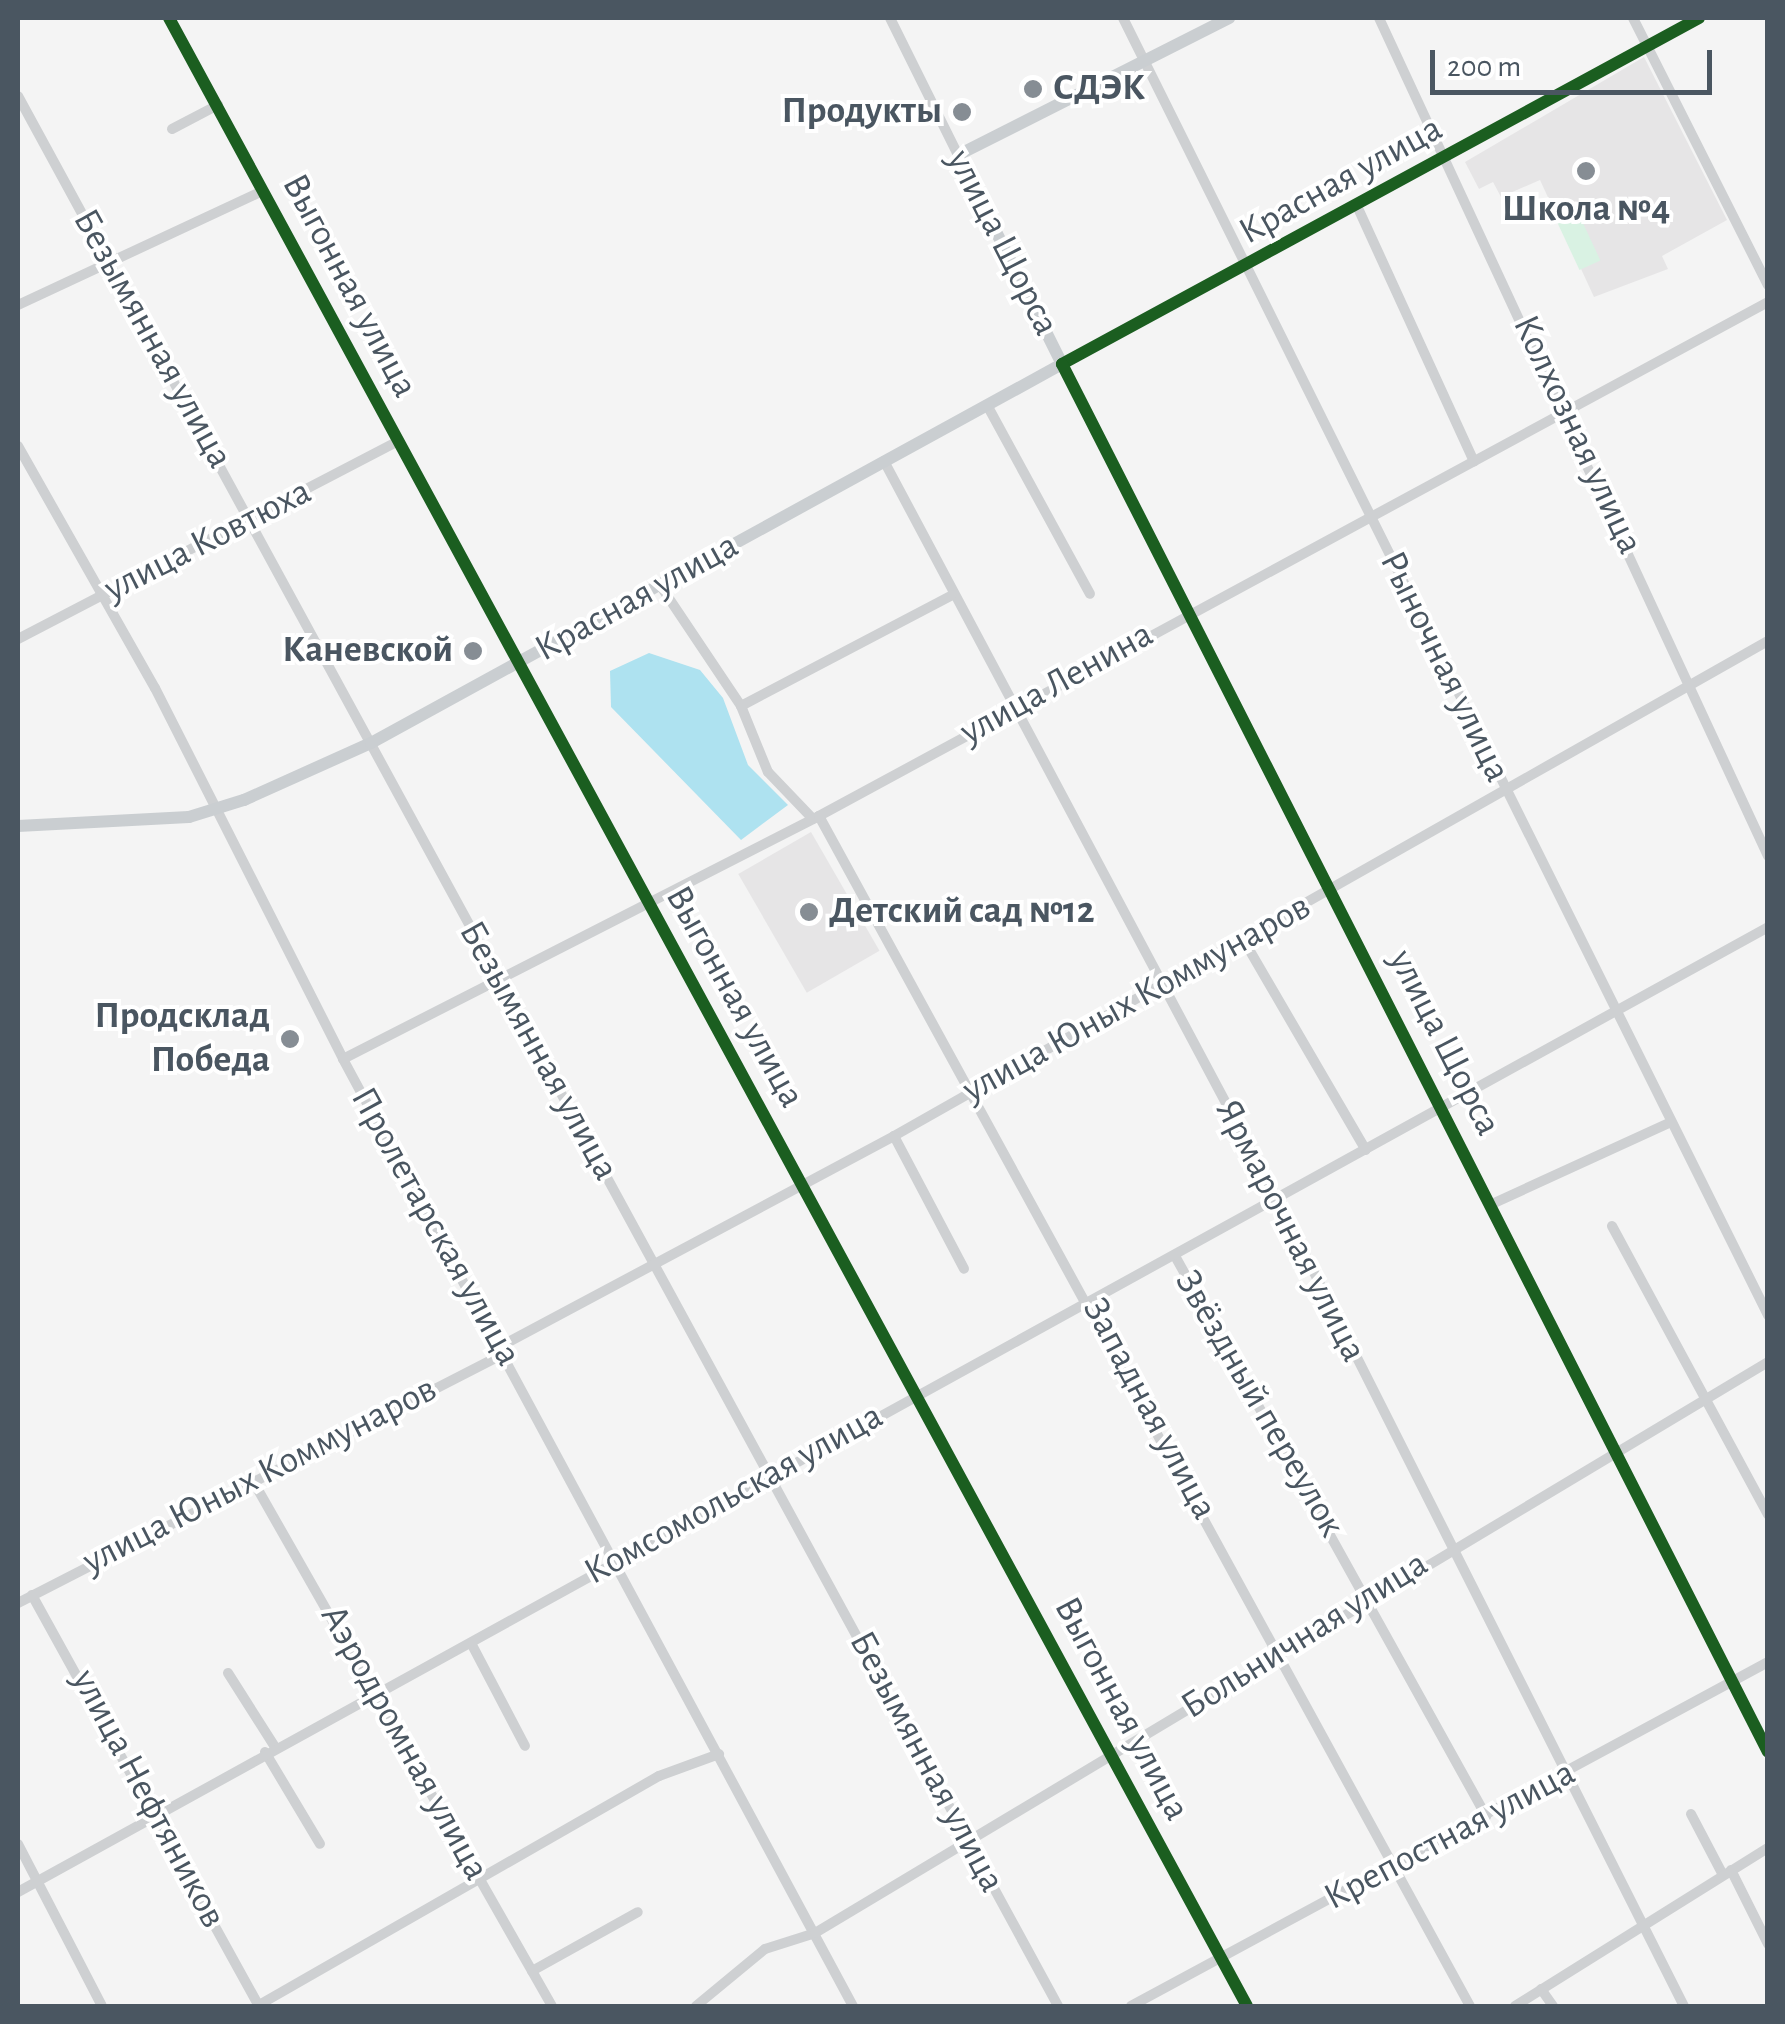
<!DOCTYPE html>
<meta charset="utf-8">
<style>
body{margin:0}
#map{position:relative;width:1785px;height:2024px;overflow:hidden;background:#f4f4f4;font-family:"Alegreya Sans",sans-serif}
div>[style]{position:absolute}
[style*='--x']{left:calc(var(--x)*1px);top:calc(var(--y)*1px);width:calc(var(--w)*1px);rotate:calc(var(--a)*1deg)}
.education>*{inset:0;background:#e6e5e6;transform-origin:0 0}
.green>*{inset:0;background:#d9f2e3;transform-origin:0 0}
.water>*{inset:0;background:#aee2f0}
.minor>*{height:10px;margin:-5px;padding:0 5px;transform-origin:5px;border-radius:5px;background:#ced0d2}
.major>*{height:12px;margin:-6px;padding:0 6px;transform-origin:6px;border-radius:6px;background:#caced1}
.cycleway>*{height:12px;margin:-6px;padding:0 6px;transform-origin:6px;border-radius:6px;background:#1b5e20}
.dots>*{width:28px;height:28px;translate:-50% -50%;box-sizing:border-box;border:5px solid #fff;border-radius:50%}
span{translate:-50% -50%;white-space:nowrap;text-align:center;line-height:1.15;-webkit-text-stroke:8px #fff;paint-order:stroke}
.poi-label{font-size:38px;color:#4a5661;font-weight:700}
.left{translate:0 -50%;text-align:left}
.right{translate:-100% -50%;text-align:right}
.street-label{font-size:38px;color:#4a5661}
.frame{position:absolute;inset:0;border:20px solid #4a5661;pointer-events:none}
.scale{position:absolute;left:1430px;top:50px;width:282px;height:45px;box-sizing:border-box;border:5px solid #4a5661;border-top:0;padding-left:12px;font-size:30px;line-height:35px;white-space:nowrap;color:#4a5661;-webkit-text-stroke:8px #fff;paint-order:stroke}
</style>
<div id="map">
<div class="education">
<div style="clip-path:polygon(1644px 57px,1727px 220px,1662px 256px,1668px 269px,1594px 297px,1540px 180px,1501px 197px,1493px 182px,1479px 189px,1465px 162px)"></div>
<div style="left:811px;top:832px;width:137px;height:84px;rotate:60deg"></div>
</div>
<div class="green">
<div style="left:1575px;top:206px;width:60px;height:23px;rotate:65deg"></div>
</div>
<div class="water">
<div style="clip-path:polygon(649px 653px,700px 670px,723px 698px,748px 765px,788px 805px,741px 840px,611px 707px,610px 671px)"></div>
</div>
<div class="minor">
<div style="--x:169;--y:18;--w:2261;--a:61.53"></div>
<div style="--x:890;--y:18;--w:153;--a:63.6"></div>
<div style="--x:1123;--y:18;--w:1449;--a:63.56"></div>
<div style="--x:1379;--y:18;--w:924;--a:65.1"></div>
<div style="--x:1633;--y:18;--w:299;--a:63.2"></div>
<div style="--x:1699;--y:18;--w:725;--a:151.49"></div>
<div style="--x:1062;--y:364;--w:1557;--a:63.04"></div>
<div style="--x:18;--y:96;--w:2175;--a:61.43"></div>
<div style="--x:172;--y:129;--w:52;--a:-27.6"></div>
<div style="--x:1357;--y:206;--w:281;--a:65.4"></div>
<div style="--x:18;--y:305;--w:270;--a:-25"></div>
<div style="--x:987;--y:405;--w:215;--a:61.4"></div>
<div style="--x:18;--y:446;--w:278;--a:60.5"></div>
<div style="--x:155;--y:688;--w:416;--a:63.1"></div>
<div style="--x:343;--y:1059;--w:1076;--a:61.7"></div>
<div style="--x:884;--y:461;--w:836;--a:61.96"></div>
<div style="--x:1277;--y:1199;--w:904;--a:63.24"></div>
<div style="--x:660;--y:585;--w:146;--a:56.2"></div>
<div style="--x:741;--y:706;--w:71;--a:67.8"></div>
<div style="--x:768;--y:772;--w:65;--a:46.2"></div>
<div style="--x:18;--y:639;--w:428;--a:-27.5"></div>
<div style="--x:741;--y:706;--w:238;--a:-27.7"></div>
<div style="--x:819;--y:816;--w:1356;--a:61.32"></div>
<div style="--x:1243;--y:939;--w:244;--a:59.8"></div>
<div style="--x:343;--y:1059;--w:534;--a:-27.04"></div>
<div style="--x:819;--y:816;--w:1079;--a:-28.44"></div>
<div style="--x:894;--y:1136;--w:150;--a:62.2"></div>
<div style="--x:1492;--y:1204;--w:197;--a:-24.6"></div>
<div style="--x:1612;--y:1226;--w:328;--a:61.6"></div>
<div style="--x:1175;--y:1256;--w:641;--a:60.95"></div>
<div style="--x:501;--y:1346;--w:446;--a:-28.1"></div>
<div style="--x:894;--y:1136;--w:1004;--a:-29.53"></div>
<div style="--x:253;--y:1481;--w:604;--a:60.34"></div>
<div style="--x:32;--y:1595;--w:470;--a:61.1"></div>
<div style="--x:18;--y:1603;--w:547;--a:-27.17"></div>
<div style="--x:471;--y:1643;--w:116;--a:62.3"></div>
<div style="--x:228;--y:1673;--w:88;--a:57.6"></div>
<div style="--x:265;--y:1752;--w:107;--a:59.1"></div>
<div style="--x:1691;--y:1814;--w:69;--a:62.3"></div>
<div style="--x:18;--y:1844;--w:182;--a:62.6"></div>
<div style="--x:1731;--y:1870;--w:83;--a:63.4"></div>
<div style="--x:18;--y:1892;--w:1998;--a:-28.87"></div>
<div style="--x:532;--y:1971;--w:121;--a:-29.1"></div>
<div style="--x:1541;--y:1989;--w:21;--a:55"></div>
<div style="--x:259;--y:2005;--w:461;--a:-29.8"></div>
<div style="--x:659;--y:1776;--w:64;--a:-20.1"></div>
<div style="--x:696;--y:2006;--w:89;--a:-39.6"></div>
<div style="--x:765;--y:1949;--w:52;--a:-17.7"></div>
<div style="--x:815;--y:1933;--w:1111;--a:-30.93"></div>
<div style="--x:1131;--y:2006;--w:724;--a:-28.37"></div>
<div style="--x:1515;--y:2006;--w:298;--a:-32"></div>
</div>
<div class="major">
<div style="--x:18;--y:826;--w:171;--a:-3"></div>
<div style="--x:189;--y:817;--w:58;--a:-17.2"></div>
<div style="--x:244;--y:800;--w:139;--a:-24.2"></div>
<div style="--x:371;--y:743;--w:788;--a:-28.74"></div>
<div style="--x:1062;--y:364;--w:233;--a:-116.5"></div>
<div style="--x:958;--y:155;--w:304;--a:-26.8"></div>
</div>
<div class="cycleway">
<div style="--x:169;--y:18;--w:2261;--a:61.53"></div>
<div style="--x:1699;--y:18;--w:725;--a:151.49"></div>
<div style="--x:1062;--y:364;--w:1557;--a:63.04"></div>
</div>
<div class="dots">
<div style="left:1033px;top:89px;background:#868d94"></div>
<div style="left:962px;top:112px;background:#868d94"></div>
<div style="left:1586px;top:171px;background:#868d94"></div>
<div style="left:473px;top:651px;background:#868d94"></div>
<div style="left:809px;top:912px;background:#868d94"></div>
<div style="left:290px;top:1039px;background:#868d94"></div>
</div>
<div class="poi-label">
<span class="left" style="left:1053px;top:89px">СДЭК</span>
<span class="right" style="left:942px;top:112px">Продукты</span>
<span style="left:1586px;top:210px">Школа №4</span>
<span class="right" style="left:453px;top:651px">Каневской</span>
<span class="left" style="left:829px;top:912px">Детский сад №12</span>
<span class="right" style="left:270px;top:1039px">Продсклад<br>Победа</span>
</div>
<div class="street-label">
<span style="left:1341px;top:181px;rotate:-29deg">Красная улица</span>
<span style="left:1002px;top:243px;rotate:63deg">улица Щорса</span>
<span style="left:349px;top:286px;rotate:62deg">Выгонная улица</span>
<span style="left:152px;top:339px;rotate:61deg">Безымянная улица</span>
<span style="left:1577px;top:435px;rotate:65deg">Колхозная улица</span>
<span style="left:208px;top:541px;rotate:-27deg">улица Ковтюха</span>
<span style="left:637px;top:598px;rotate:-29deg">Красная улица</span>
<span style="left:1444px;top:667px;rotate:64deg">Рыночная улица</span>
<span style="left:1057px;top:684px;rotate:-29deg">улица Ленина</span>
<span style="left:734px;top:997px;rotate:61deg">Выгонная улица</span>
<span style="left:1137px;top:999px;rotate:-29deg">улица Юных Коммунаров</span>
<span style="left:1444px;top:1043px;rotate:63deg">улица Щорса</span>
<span style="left:538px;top:1051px;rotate:61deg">Безымянная улица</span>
<span style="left:435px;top:1227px;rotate:61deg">Пролетарская улица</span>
<span style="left:1290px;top:1231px;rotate:63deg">Ярмарочная улица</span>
<span style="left:1259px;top:1404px;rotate:60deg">Звёздный переулок</span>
<span style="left:1149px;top:1409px;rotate:62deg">Западная улица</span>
<span style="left:260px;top:1476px;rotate:-27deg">улица Юных Коммунаров</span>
<span style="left:734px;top:1495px;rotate:-29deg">Комсомольская улица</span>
<span style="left:1305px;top:1636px;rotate:-32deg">Больничная улица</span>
<span style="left:1121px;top:1709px;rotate:62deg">Выгонная улица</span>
<span style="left:404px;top:1743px;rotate:61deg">Аэродромная улица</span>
<span style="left:926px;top:1762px;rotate:62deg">Безымянная улица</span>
<span style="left:148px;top:1799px;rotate:62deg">улица Нефтяников</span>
<span style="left:1450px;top:1836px;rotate:-28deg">Крепостная улица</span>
</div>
<div class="frame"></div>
<div class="scale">200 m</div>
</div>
